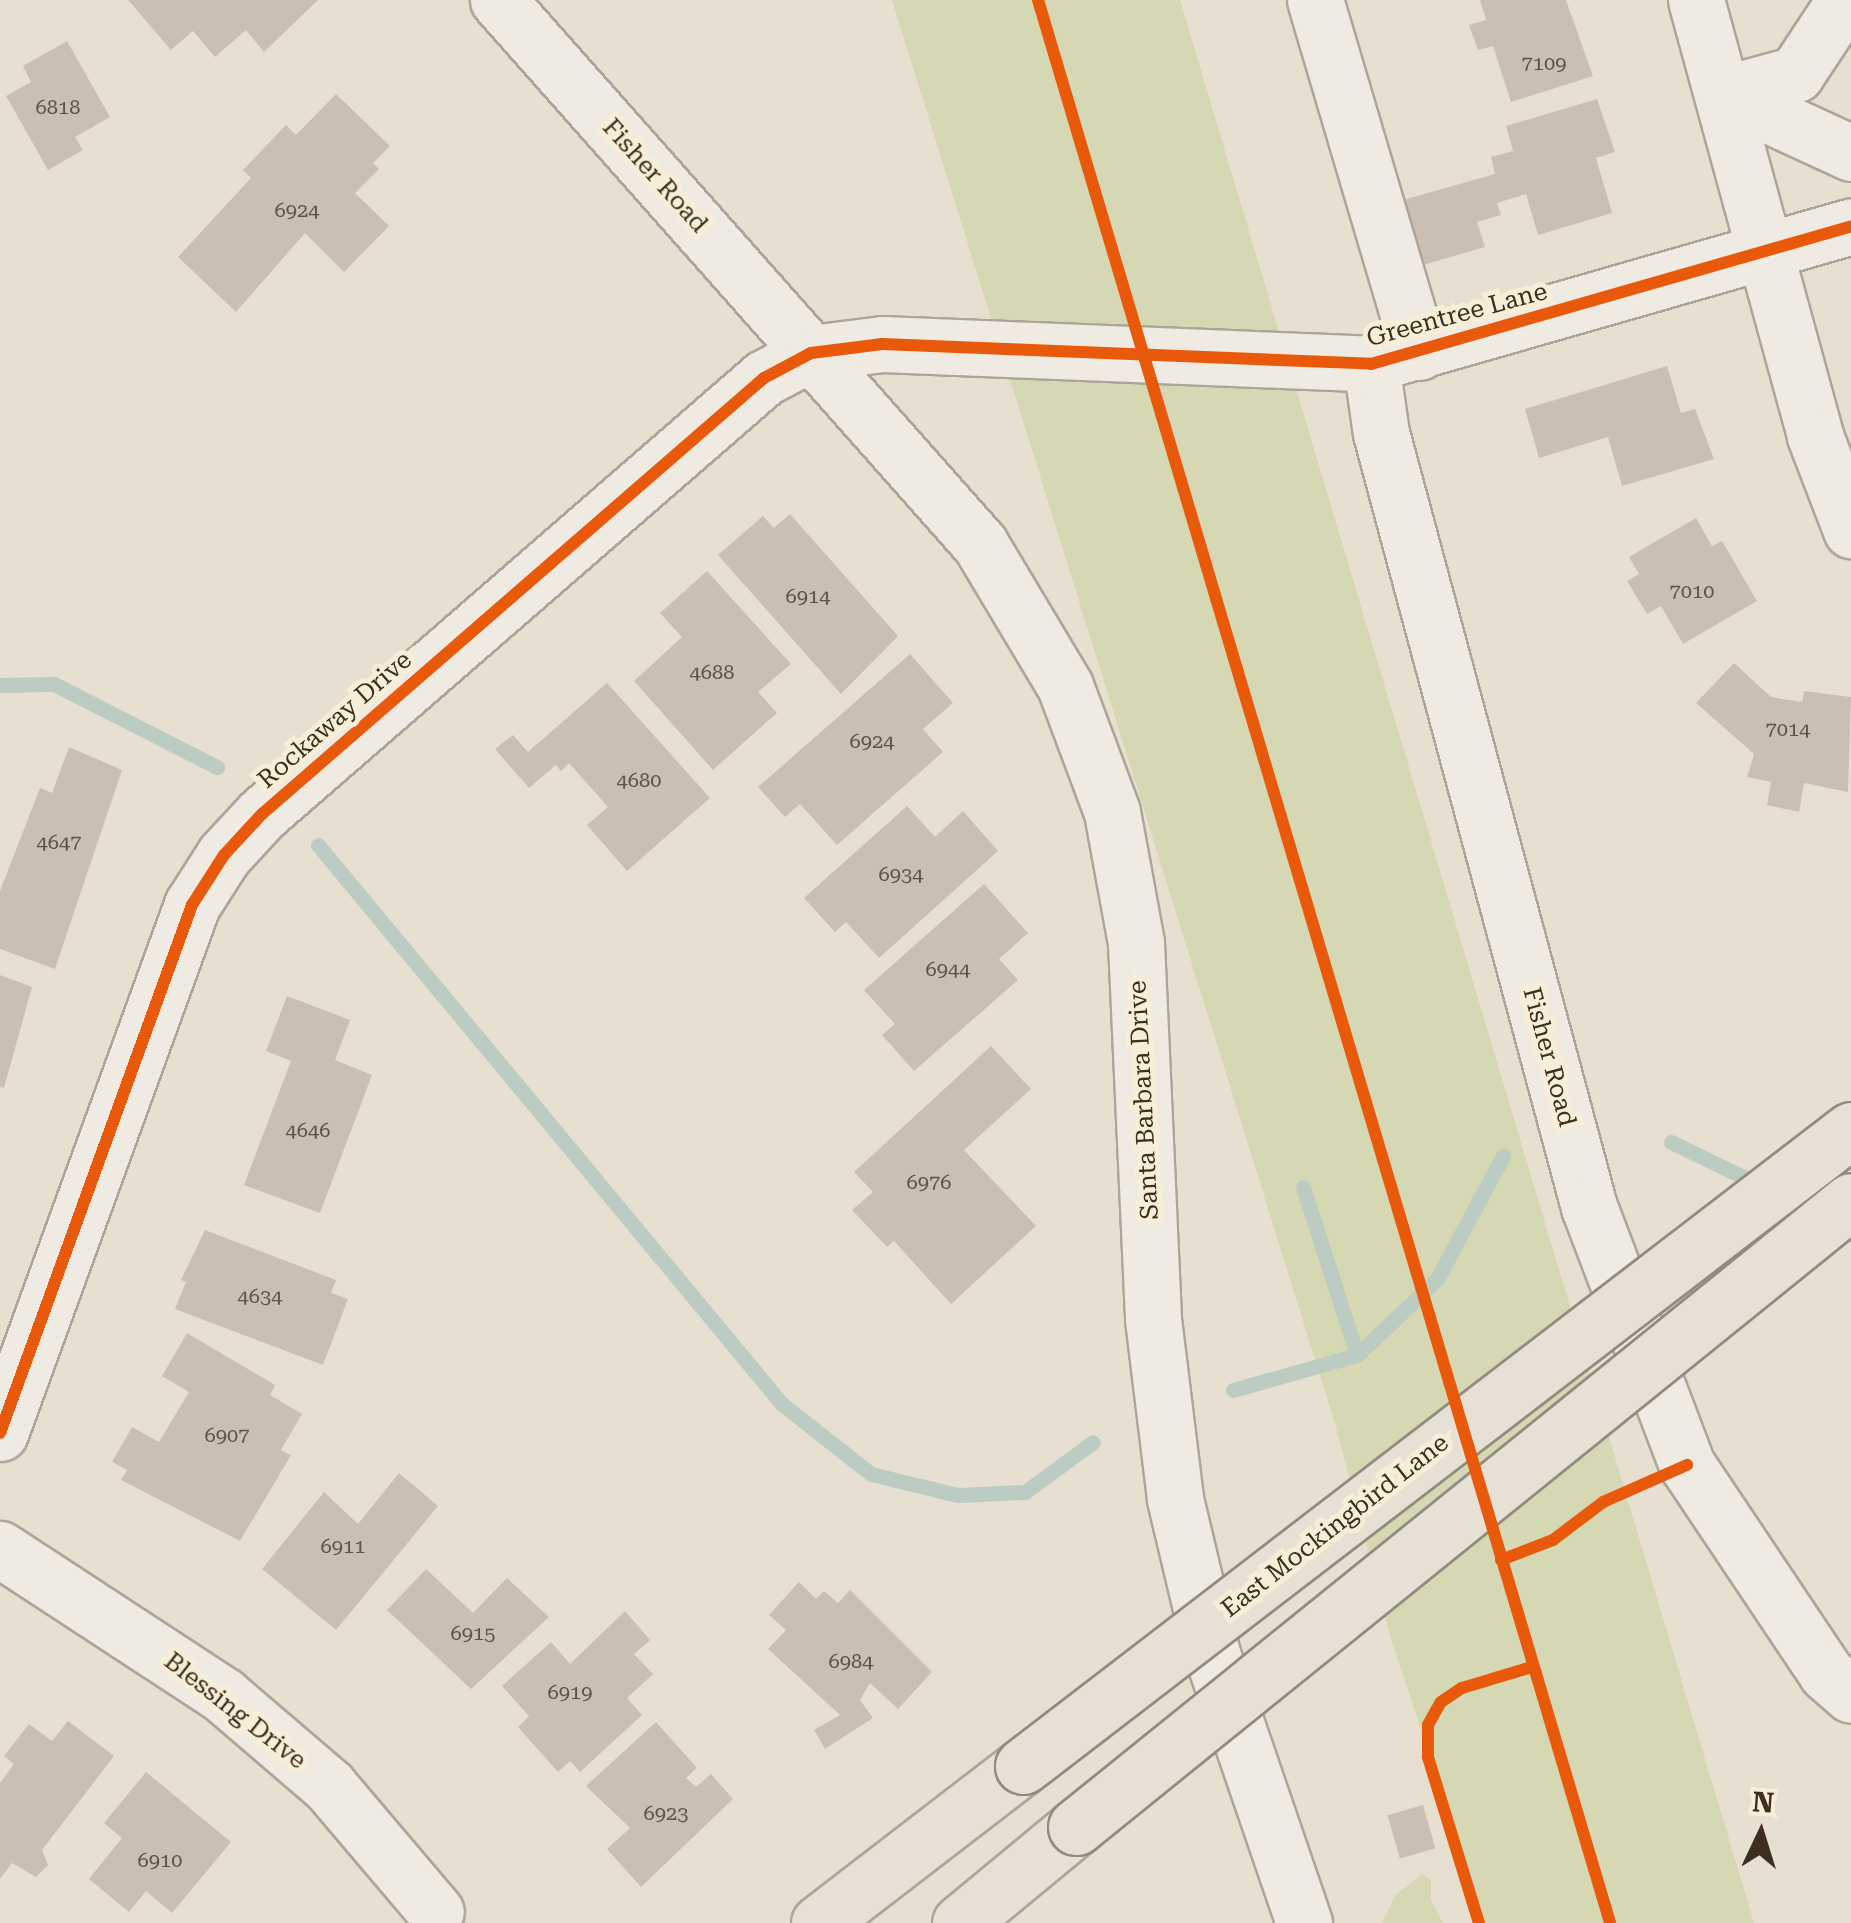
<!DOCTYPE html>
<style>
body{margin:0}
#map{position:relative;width:1851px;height:1923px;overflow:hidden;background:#e7e0d1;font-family:"Roboto Serif",serif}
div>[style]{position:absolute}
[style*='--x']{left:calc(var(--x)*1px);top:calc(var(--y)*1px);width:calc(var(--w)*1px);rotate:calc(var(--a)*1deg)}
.green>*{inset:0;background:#d6d7b3}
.stream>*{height:15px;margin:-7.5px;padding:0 7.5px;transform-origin:7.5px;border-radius:7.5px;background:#bcccc2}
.building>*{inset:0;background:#cbbfb2;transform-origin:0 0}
.roads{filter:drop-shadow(2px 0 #ada599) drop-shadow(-2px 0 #ada599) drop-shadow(0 2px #ada599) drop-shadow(0 -2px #ada599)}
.minor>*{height:55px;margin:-27.5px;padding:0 27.5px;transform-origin:27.5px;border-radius:27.5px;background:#efebe3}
.major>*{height:55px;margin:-27.5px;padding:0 27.5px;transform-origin:27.5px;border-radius:27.5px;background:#e6e1d4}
.bridges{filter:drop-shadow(2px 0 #928b80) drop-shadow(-2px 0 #928b80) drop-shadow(0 2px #928b80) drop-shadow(0 -2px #928b80)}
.major-bridge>*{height:55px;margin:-27.5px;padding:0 27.5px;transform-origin:27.5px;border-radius:27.5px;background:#e6e1d4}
.cycleway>*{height:12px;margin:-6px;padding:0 6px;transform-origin:6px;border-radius:6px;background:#e8590c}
span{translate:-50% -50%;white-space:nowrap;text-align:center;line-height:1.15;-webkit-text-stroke:10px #f7eed8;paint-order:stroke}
.number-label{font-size:20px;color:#605244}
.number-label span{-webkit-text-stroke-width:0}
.street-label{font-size:25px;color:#3d2e20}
.north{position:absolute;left:1711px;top:1783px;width:100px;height:100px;-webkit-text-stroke:8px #f7eed8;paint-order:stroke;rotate:4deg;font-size:28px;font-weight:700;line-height:40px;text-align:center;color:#3d2e20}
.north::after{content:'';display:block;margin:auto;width:35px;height:45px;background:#3d2e20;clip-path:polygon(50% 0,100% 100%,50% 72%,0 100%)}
</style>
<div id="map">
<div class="green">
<div style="clip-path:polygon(892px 0,1180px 0,1754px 1923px,1486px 1923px,1391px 1639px,1336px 1427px)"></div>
<div style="clip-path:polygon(1422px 1874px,1431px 1880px,1431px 1900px,1443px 1923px,1382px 1923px,1395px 1896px)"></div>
</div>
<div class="stream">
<div style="--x:0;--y:685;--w:54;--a:-1.1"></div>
<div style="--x:54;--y:684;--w:183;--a:27"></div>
<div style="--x:318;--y:845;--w:726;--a:50.31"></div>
<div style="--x:782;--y:1404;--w:113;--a:38.2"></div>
<div style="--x:871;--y:1474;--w:89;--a:13.6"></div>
<div style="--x:958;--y:1495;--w:67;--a:-2.6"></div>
<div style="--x:1025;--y:1492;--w:84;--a:-36.3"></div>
<div style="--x:1671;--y:1142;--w:101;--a:25.8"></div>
<div style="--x:1303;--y:1187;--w:176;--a:72.2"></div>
<div style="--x:1233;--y:1390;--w:129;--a:-15.8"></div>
<div style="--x:1357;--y:1355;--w:110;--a:-43.5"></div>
<div style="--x:1437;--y:1279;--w:140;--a:-61.8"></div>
</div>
<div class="building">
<div style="clip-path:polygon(128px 0,318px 0,264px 52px,246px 30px,215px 57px,193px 31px,171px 50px)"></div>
<div style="clip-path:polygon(1480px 0,1566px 0,1593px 76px,1511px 102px,1493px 46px,1478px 50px,1469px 25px,1486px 20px)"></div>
<div style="clip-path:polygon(67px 41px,110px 117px,75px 137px,83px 150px,48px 170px,6px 96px,31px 82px,23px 66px)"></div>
<div style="clip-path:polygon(336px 94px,390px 146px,373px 163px,379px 169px,355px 193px,389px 226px,344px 272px,305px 233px,236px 312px,178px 257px,251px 178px,243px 170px,286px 125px,296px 135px)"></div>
<div style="clip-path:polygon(1597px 99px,1615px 152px,1596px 158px,1612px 213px,1538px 235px,1526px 194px,1497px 203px,1501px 215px,1477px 222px,1485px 247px,1416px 267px,1396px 202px,1495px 174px,1491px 157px,1513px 151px,1506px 126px)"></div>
<div style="clip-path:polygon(1667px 366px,1681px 413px,1695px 409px,1714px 459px,1622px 486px,1608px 437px,1539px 458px,1525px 409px)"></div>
<div style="clip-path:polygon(790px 514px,898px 636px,841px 694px,718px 555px,763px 516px,774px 528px)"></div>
<div style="clip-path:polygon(1696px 518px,1712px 546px,1722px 541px,1757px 601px,1683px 644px,1661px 606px,1647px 614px,1627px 581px,1639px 574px,1629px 557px)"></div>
<div style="clip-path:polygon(707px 571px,791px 664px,758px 692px,777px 713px,713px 770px,634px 681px,682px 637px,660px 613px)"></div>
<div style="clip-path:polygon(910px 654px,953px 703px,923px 729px,943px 752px,837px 845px,800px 804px,785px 817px,758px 787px)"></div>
<div style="clip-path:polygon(1734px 663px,1771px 697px,1802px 702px,1804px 691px,1851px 697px,1848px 792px,1804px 783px,1799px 812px,1767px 805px,1771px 782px,1747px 777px,1754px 754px,1696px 703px)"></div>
<div style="clip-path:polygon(607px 683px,710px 798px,627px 871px,587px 825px,608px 807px,569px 763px,561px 771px,556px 765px,529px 788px,495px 749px,513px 735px,528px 752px)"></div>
<div style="clip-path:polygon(69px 747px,122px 770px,55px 969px,0 949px,0 891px,40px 788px,52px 793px)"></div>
<div style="clip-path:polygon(907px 806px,935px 837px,963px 811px,998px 851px,879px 958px,846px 922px,835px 932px,804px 898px)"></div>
<div style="clip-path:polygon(984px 884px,1028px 933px,999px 959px,1018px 980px,914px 1071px,882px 1035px,895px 1024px,864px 990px)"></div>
<div style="clip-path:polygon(0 975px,32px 987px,4px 1088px,0 1087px)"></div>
<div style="clip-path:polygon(287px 996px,350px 1020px,335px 1060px,372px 1075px,320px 1213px,244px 1185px,291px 1061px,266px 1051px)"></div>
<div style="clip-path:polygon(991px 1046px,1031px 1089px,964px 1150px,1036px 1226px,951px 1304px,894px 1241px,887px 1247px,852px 1210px,873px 1192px,854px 1172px)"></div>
<div style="clip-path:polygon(205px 1230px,336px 1280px,331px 1293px,348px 1299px,323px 1365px,175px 1309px,186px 1282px,181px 1280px)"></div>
<div style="clip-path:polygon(187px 1333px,275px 1385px,270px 1395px,302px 1414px,281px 1450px,291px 1455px,240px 1541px,121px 1480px,127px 1470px,112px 1462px,132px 1427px,159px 1442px,189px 1392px,162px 1376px)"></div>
<div style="clip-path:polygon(399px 1473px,438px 1506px,336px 1630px,262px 1569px,324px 1492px,358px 1524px)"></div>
<div style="clip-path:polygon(426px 1569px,473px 1613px,507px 1578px,549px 1617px,471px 1689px,387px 1610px)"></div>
<div style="clip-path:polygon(799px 1582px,816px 1599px,824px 1591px,838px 1603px,850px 1590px,932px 1672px,898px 1709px,870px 1683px,860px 1700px,873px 1718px,825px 1749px,814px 1730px,840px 1715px,768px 1649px,786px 1630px,769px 1615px)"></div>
<div style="clip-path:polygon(625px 1611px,650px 1640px,634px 1654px,653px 1674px,627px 1698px,642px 1715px,580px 1772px,570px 1761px,558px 1772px,518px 1727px,529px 1716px,502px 1686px,551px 1642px,570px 1664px)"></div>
<div style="clip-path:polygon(68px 1721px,114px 1756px,42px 1850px,48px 1865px,36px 1877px,12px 1863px,0 1879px,0 1783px,14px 1764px,4px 1756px,29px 1724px,52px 1741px)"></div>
<div style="clip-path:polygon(656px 1722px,697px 1768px,686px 1778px,696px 1787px,711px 1774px,733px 1799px,641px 1887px,607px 1849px,630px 1828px,586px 1786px)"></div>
<div style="clip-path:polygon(146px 1772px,231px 1842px,172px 1913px,146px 1891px,129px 1912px,89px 1879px,122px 1838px,104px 1823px)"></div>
<div style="left:1423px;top:1805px;width:45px;height:37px;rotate:74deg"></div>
</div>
<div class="roads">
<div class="minor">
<div style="--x:498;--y:0;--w:727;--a:48.46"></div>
<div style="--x:980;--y:544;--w:165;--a:59.1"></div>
<div style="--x:1065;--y:686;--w:134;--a:69.5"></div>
<div style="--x:1112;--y:812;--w:133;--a:79.6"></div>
<div style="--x:1136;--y:943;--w:376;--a:87.4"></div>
<div style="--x:1153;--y:1319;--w:181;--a:83"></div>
<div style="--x:1175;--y:1499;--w:159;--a:76.6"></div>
<div style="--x:1212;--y:1654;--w:284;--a:71.1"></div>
<div style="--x:1315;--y:0;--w:367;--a:73.5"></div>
<div style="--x:1696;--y:0;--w:452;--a:74.7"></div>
<div style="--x:1815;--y:436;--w:101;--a:69"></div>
<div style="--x:1723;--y:94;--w:76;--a:-15.3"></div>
<div style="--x:1796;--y:74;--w:89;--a:-56.5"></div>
<div style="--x:1723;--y:94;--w:141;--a:24.7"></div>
<div style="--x:1371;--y:364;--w:70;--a:81.8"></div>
<div style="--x:1381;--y:433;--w:801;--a:74.96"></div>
<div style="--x:1589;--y:1207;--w:276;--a:69.2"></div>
<div style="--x:1687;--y:1465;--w:250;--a:56.2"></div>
<div style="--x:1826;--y:1673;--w:33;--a:41"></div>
<div style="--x:0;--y:1433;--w:562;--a:-70.02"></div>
<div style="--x:192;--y:905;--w:59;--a:-57.4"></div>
<div style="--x:224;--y:855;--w:56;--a:-47.2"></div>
<div style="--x:262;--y:814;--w:665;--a:-40.98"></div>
<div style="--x:764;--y:378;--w:53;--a:-28"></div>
<div style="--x:811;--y:353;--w:72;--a:-7.2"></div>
<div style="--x:882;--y:344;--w:489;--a:2.3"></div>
<div style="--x:1371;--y:364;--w:499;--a:-16"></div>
<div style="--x:0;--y:1549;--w:267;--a:33.2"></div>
<div style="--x:223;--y:1695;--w:140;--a:40.6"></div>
<div style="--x:329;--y:1786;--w:165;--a:49.7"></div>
</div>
<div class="major">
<div style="--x:819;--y:1923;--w:257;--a:-37.6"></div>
<div style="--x:960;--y:1923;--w:151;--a:-39.6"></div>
</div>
</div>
<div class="bridges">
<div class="major-bridge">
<div style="--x:1023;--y:1766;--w:1044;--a:-37.53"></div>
<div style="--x:1076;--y:1827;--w:996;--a:-38.93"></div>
</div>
</div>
<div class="cycleway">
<div style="--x:1038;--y:0;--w:2006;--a:73.43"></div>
<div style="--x:0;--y:1433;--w:562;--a:-70.02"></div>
<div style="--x:192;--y:905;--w:59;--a:-57.4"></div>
<div style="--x:224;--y:855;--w:56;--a:-47.2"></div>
<div style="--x:262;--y:814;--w:665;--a:-40.98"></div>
<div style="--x:764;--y:378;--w:53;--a:-28"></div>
<div style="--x:811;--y:353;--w:72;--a:-7.2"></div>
<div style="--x:882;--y:344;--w:489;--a:2.3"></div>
<div style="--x:1371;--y:364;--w:499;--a:-16"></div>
<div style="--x:1501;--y:1560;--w:56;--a:-21"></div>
<div style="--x:1553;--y:1540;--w:63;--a:-37.2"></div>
<div style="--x:1603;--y:1502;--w:92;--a:-23.8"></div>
<div style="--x:1479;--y:1923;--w:174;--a:-107.1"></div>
<div style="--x:1428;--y:1757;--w:32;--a:-90"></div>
<div style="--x:1428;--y:1725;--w:26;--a:-61"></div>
<div style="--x:1441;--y:1702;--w:25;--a:-34"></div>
<div style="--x:1462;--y:1688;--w:73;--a:-16.7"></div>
</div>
<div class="number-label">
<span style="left:1544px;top:63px">7109</span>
<span style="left:58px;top:107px">6818</span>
<span style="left:297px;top:210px">6924</span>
<span style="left:1692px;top:591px">7010</span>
<span style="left:808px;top:596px">6914</span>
<span style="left:712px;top:672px">4688</span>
<span style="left:1788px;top:729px">7014</span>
<span style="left:872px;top:741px">6924</span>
<span style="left:639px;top:780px">4680</span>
<span style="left:59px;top:842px">4647</span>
<span style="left:901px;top:874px">6934</span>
<span style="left:948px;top:969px">6944</span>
<span style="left:308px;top:1130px">4646</span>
<span style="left:929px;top:1182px">6976</span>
<span style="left:260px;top:1296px">4634</span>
<span style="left:227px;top:1435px">6907</span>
<span style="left:343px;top:1546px">6911</span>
<span style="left:473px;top:1633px">6915</span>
<span style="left:851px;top:1661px">6984</span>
<span style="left:570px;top:1692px">6919</span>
<span style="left:666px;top:1813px">6923</span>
<span style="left:160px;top:1860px">6910</span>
</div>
<div class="street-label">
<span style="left:655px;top:176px;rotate:48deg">Fisher Road</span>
<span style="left:1457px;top:315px;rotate:-15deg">Greentree Lane</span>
<span style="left:335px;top:720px;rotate:-41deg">Rockaway Drive</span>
<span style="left:1549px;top:1057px;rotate:75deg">Fisher Road</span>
<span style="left:1144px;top:1100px;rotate:-93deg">Santa Barbara Drive</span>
<span style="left:1335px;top:1526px;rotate:-38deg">East Mockingbird Lane</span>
<span style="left:235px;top:1711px;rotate:38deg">Blessing Drive</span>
</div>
<div class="north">N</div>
</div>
